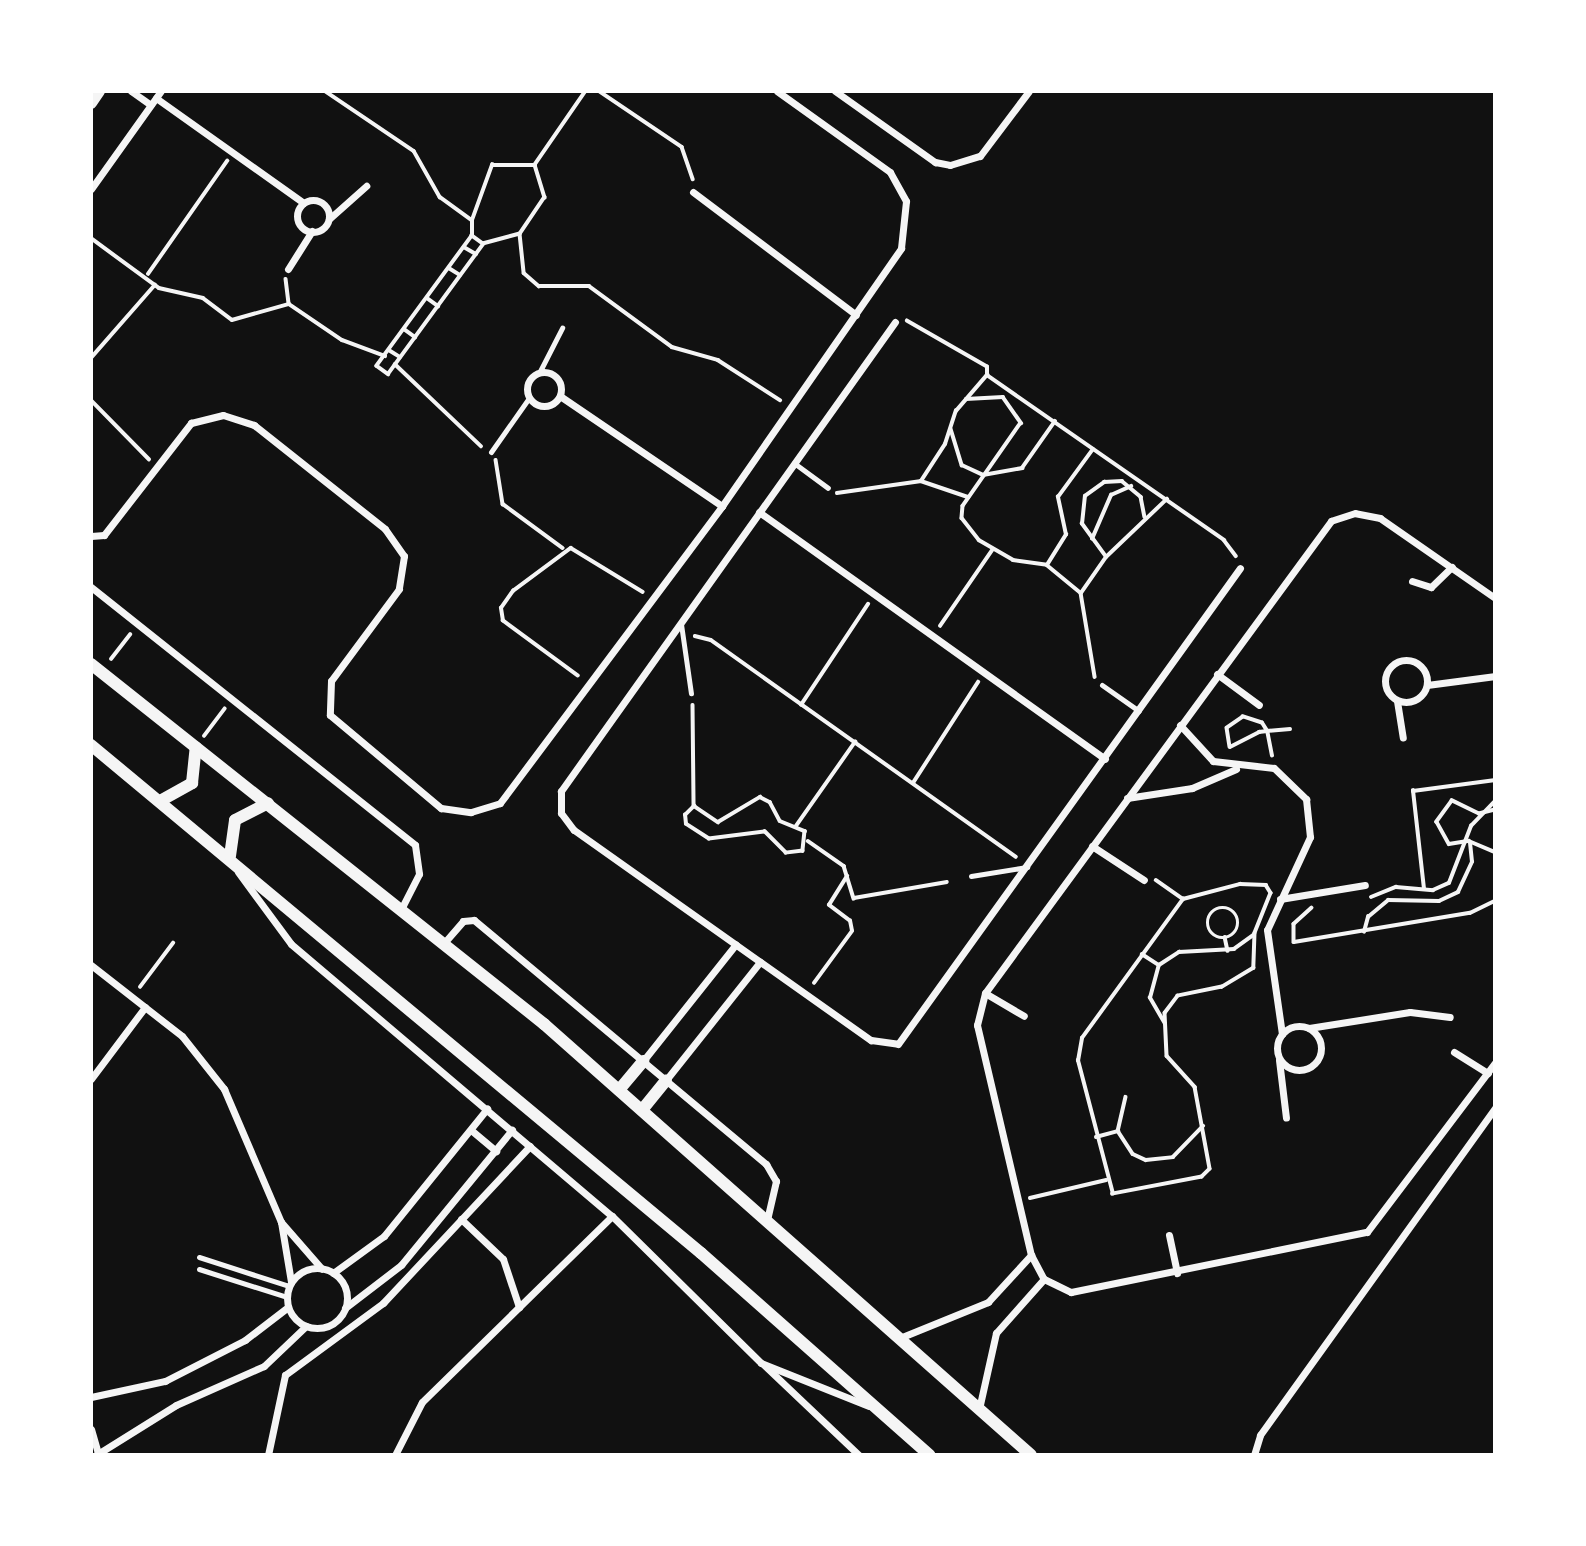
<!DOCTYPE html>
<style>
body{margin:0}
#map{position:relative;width:1586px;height:1546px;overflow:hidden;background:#111;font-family:"Crimson Pro",serif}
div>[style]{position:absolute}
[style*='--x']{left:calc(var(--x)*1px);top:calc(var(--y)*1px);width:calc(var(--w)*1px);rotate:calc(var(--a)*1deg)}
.path>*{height:3.5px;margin:-1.75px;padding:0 1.75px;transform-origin:1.75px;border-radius:1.75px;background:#f5f5f5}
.path>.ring{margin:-1.75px;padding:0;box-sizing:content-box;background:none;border:3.5px solid #f5f5f5;border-radius:50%}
.service>*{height:5px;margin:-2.5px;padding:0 2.5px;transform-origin:2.5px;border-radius:2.5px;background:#f5f5f5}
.minor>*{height:7px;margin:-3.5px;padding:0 3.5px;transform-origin:3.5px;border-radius:3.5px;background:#f5f5f5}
.minor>.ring{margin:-3.5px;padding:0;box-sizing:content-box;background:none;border:7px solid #f5f5f5;border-radius:50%}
.tertiary>*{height:12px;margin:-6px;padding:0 6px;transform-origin:6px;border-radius:6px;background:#f5f5f5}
span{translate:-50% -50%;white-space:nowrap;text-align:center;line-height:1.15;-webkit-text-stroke:7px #fff;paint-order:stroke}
.frame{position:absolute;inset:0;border:93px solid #fff;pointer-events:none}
</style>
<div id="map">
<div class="path">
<div style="--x:325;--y:91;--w:107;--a:34"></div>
<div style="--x:414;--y:151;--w:53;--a:60.5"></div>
<div style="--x:440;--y:197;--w:39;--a:36"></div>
<div style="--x:586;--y:91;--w:90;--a:124.6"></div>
<div style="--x:535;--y:165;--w:34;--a:73"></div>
<div style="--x:545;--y:197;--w:45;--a:124"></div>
<div style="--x:520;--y:234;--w:39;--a:84"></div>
<div style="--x:524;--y:273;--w:20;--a:41"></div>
<div style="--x:539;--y:286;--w:50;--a:0"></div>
<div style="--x:589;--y:286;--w:103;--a:36.3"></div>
<div style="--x:672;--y:347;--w:48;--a:15.8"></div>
<div style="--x:718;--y:360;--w:74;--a:32.8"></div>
<div style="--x:599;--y:91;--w:100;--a:34"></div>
<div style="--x:682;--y:147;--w:34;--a:71"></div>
<div style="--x:520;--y:234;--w:38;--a:165"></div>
<div style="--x:483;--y:244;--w:14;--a:-144"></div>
<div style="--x:472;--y:236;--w:16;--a:-90"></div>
<div style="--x:472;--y:220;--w:59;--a:-70"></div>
<div style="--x:492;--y:165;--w:43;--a:0"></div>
<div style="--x:472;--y:236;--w:161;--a:126.2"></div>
<div style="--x:377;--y:366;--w:14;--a:36"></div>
<div style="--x:388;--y:374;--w:161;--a:-53.8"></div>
<div style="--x:91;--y:238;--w:84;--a:36.3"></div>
<div style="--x:159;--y:288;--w:45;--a:12.8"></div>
<div style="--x:203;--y:298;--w:36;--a:37"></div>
<div style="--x:232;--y:320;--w:59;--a:-15.7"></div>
<div style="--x:289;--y:304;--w:64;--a:34.2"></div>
<div style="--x:342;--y:340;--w:46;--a:20.4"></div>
<div style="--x:464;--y:247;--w:14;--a:30"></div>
<div style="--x:449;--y:268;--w:13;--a:32"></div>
<div style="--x:148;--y:274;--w:138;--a:-55"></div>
<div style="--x:286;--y:279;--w:25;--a:83"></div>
<div style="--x:427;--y:298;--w:14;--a:36"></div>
<div style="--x:404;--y:329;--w:14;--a:36"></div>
<div style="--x:389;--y:350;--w:13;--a:32"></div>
<div style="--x:91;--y:358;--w:97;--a:-48.8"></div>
<div style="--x:395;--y:364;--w:119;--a:43.6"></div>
<div style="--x:987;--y:375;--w:289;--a:34.8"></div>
<div style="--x:1224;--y:540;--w:20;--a:53"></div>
<div style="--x:966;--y:399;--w:37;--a:-3"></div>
<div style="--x:1003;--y:397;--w:32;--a:55"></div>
<div style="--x:1021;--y:423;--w:101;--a:124.9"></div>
<div style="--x:963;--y:506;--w:12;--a:95"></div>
<div style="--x:962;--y:518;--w:28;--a:52"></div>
<div style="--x:979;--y:540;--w:39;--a:30"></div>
<div style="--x:1013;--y:560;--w:34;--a:8"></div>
<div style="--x:1047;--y:565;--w:44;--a:39.5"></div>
<div style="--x:1081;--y:593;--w:85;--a:80.5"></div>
<div style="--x:91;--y:400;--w:83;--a:45.5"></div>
<div style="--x:951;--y:429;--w:38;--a:73"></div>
<div style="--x:962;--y:465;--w:23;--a:25"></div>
<div style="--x:983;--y:475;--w:40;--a:-10"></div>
<div style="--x:1022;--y:468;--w:57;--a:-54.9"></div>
<div style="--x:496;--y:460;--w:45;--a:81"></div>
<div style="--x:503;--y:504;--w:74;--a:36.3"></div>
<div style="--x:921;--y:481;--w:50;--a:18.8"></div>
<div style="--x:837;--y:493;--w:85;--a:-8.1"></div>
<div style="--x:921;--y:481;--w:44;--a:-57"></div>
<div style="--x:945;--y:444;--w:35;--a:-72"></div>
<div style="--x:956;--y:411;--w:48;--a:-49.3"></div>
<div style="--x:987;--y:375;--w:8;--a:-90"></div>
<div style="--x:987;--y:367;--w:92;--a:-150.1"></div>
<div style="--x:1092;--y:539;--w:48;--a:-66.6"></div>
<div style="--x:1111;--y:495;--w:22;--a:-24"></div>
<div style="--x:1106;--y:557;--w:41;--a:-126"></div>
<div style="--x:1082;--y:524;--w:28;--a:-84"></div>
<div style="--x:1085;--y:496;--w:24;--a:-36"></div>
<div style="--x:1104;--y:482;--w:18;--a:-3"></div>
<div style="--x:1122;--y:481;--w:25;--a:40"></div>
<div style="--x:1141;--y:497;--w:20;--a:79"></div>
<div style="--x:1047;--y:565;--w:36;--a:-58"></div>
<div style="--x:1066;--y:535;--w:39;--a:-102"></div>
<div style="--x:1058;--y:497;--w:59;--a:-53.9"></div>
<div style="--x:1081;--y:593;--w:44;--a:-55.2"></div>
<div style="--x:1106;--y:557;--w:84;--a:-43.6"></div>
<div style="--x:940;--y:626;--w:93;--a:-55.5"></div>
<div style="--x:695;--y:636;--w:16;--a:14"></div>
<div style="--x:711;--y:640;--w:374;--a:35.4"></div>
<div style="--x:111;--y:659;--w:31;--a:-52"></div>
<div style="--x:578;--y:676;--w:93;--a:-143.7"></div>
<div style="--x:503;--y:621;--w:13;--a:-99"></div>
<div style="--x:501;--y:608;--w:21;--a:-55"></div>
<div style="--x:513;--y:591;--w:72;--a:-36.6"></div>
<div style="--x:571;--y:548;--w:84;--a:31.4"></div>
<div style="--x:693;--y:705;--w:101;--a:89.4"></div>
<div style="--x:801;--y:705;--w:121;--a:-56.4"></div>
<div style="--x:204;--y:736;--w:34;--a:-53"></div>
<div style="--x:1272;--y:756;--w:25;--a:-101"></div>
<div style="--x:1267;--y:731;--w:9;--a:-122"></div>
<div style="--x:1262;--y:723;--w:20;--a:-162"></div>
<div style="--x:1243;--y:717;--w:19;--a:145"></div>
<div style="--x:1227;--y:728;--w:19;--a:81"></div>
<div style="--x:1230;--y:747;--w:33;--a:-27"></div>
<div style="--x:1259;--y:732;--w:8;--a:-7"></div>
<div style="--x:1267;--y:731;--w:23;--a:-5"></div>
<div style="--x:913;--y:783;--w:120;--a:-57.2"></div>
<div style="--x:760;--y:797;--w:11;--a:27"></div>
<div style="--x:770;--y:802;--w:21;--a:62"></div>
<div style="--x:780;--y:821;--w:27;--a:22"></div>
<div style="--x:805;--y:831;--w:20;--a:96"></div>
<div style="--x:803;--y:851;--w:17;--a:173"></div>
<div style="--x:786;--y:853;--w:30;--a:-135"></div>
<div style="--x:765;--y:832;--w:56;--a:172.9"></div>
<div style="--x:709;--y:839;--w:27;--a:-147"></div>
<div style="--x:686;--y:824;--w:9;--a:-96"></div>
<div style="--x:685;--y:815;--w:13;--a:-45"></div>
<div style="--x:694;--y:806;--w:29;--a:34"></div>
<div style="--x:718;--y:822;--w:49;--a:-30.8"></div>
<div style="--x:1495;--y:810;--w:16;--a:166"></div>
<div style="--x:1479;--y:814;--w:30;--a:-154"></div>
<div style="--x:1452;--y:801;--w:26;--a:126"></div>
<div style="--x:1437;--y:822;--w:25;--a:61"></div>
<div style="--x:1449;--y:844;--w:20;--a:-9"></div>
<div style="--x:1469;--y:841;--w:28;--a:23"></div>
<div style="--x:796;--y:826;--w:103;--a:-54.9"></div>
<div style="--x:808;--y:841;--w:44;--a:34.8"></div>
<div style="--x:844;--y:866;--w:34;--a:73"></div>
<div style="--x:854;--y:898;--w:94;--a:-9.8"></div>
<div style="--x:1156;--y:880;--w:33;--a:35"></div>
<div style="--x:1240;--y:884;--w:26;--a:2"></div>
<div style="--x:1266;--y:885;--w:9;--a:58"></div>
<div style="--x:1271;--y:893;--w:43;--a:111.8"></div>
<div style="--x:1255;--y:933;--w:35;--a:92"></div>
<div style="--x:1254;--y:968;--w:37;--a:149"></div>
<div style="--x:1222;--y:987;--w:45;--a:168.4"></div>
<div style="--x:1178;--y:996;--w:21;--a:127"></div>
<div style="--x:1165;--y:1013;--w:43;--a:87.3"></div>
<div style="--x:1167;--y:1056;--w:42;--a:47.9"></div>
<div style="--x:1195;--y:1087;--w:83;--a:79.6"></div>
<div style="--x:1210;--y:1169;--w:11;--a:135"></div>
<div style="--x:1202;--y:1177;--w:91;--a:169.2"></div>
<div style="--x:1113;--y:1194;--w:138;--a:-104.7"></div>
<div style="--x:1078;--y:1061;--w:23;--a:-80"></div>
<div style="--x:1082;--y:1038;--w:172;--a:-54"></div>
<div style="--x:1183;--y:899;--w:59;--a:-14.7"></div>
<div style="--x:1424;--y:889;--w:99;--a:-96.4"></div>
<div style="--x:1413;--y:791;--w:83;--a:-7.6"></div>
<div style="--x:1371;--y:897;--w:27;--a:-22"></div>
<div style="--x:1396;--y:887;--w:37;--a:5"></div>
<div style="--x:1433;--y:890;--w:17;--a:-24"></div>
<div style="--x:1449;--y:883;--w:61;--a:-68.9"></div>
<div style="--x:1471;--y:826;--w:35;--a:-46"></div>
<div class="ring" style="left:1208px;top:908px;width:26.5px;height:26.5px"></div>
<div style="--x:1312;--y:908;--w:24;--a:138"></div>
<div style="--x:1294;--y:924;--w:18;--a:90"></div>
<div style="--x:1294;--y:942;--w:178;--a:-9.4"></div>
<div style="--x:1470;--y:913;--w:28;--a:-26"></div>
<div style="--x:1364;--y:932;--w:16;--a:-75"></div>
<div style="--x:1368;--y:917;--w:26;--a:-40"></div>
<div style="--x:1388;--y:900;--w:51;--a:1.1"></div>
<div style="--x:1439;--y:901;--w:21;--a:-25"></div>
<div style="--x:1458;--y:892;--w:33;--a:-65"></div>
<div style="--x:1472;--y:862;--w:19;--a:-96"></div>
<div style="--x:1225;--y:937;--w:14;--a:78"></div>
<div style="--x:1142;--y:954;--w:20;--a:33"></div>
<div style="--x:814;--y:983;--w:64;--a:-53.8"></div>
<div style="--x:852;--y:931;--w:10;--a:-101"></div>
<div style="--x:850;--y:921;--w:26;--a:-143"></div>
<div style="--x:829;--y:905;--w:34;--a:-58"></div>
<div style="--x:140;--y:987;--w:55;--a:-53.1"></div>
<div style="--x:1165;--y:1024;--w:30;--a:-120"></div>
<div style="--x:1150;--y:998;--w:34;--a:-75"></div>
<div style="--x:1159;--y:965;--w:24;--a:-33"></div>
<div style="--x:1179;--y:952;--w:55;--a:-3.1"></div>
<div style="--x:1234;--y:949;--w:24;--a:-36"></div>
<div style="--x:1126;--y:1097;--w:35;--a:103"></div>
<div style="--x:1118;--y:1131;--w:27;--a:57"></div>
<div style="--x:1133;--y:1154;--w:14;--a:25"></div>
<div style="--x:1146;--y:1160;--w:27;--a:-6"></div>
<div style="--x:1173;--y:1157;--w:43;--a:-45.9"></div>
<div style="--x:1096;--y:1137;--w:23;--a:-15"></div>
<div style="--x:1030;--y:1198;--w:78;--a:-13.3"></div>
</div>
<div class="service">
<div style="--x:539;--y:373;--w:51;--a:-62.9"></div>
<div style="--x:491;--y:452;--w:66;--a:-54.9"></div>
<div style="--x:794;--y:463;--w:42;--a:36.3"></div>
<div style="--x:681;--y:624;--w:70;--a:81.8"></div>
<div style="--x:1102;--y:685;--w:45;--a:35.1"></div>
<div style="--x:971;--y:876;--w:57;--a:-9.1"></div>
<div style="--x:199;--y:1257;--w:95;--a:17.9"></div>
<div style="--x:199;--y:1269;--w:92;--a:17.7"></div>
</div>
<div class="minor">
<div style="--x:131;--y:91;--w:24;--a:35"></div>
<div style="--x:835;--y:91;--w:123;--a:35.4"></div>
<div style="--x:935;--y:162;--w:15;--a:11"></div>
<div style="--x:950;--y:165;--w:31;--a:-17"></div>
<div style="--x:980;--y:156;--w:81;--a:-53"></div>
<div style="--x:156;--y:98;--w:181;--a:35.4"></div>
<div style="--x:91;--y:189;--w:120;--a:-54.5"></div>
<div style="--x:693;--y:192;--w:204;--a:37"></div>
<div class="ring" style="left:297px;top:200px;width:25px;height:25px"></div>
<div style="--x:329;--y:219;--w:50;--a:-41.7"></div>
<div style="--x:288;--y:269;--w:45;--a:-57.7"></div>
<div style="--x:895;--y:322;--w:576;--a:125.46"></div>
<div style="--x:561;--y:791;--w:22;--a:90"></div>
<div style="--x:561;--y:813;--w:21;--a:53"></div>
<div style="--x:574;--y:830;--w:364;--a:35.3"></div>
<div style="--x:871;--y:1040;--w:27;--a:8"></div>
<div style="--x:898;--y:1044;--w:586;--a:-54.3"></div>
<div class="ring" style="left:527px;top:372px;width:27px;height:27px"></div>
<div style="--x:560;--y:396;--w:196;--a:34.2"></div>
<div style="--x:759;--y:512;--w:425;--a:35.5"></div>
<div style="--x:91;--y:536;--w:13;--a:-4"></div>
<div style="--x:104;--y:535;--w:142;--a:-52.2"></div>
<div style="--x:191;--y:423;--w:33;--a:-14"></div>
<div style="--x:223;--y:415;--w:33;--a:18"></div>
<div style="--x:254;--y:425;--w:167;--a:38.4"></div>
<div style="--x:385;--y:529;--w:33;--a:55"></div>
<div style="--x:404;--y:556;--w:33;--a:99"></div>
<div style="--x:399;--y:589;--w:114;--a:126.5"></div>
<div style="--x:331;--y:681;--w:34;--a:92"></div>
<div style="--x:330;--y:715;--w:145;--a:40"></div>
<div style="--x:441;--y:808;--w:30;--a:8"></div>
<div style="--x:471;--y:812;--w:30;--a:-17"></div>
<div style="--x:500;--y:803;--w:371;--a:-53.2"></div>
<div style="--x:722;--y:506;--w:314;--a:-55.2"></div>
<div style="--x:901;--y:248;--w:47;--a:-83.9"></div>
<div style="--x:906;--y:201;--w:33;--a:-119"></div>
<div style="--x:890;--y:172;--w:139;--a:-144.4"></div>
<div style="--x:1412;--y:581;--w:20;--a:18"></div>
<div style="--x:1431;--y:587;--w:29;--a:-44"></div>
<div style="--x:91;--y:587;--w:414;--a:38.5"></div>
<div style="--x:415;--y:845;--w:29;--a:82"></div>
<div style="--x:419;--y:874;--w:38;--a:117"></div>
<div style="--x:1495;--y:598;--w:140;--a:-145.2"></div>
<div style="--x:1380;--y:518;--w:25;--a:-169"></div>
<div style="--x:1355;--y:513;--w:25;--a:162"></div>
<div style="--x:1331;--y:521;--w:585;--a:126.24"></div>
<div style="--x:985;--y:993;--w:33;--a:104"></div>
<div style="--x:977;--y:1025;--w:236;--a:76.8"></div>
<div style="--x:1031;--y:1255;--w:27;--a:62"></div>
<div style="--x:1044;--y:1279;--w:30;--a:26"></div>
<div style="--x:1071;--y:1292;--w:302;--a:-11.5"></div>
<div style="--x:1367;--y:1232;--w:212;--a:-52.9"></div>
<div class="ring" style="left:1385px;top:660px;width:35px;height:35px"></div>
<div style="--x:1217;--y:674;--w:52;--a:36.4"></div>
<div style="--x:1427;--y:685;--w:69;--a:-7.5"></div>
<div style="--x:1397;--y:701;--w:37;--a:81"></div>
<div style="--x:1180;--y:725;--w:49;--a:47.5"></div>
<div style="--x:1213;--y:761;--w:61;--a:6.5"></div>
<div style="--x:1274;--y:768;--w:45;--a:44.1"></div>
<div style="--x:1306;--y:799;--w:38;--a:84"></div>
<div style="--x:1310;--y:837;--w:102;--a:114.8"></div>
<div style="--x:1267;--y:930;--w:105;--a:81.8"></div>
<div style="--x:1127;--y:798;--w:66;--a:-8.7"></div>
<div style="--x:1192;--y:788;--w:48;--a:-23.4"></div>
<div style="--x:1092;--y:846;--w:62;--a:33.2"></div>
<div style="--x:238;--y:872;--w:89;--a:53.6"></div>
<div style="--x:291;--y:944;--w:421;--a:40.3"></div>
<div style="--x:612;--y:1216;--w:209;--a:44.6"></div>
<div style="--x:761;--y:1363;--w:116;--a:21.7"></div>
<div style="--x:1280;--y:899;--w:86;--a:-9.4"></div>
<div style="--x:444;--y:943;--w:29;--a:-49"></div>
<div style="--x:463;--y:921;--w:11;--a:-5"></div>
<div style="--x:474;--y:920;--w:381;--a:39.9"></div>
<div style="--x:766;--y:1164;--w:20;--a:60"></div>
<div style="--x:776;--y:1181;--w:39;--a:103"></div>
<div style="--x:91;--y:965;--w:115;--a:38"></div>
<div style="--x:182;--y:1036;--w:68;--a:51.6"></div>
<div style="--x:224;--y:1089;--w:145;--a:66.8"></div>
<div style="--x:281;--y:1222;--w:61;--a:80.5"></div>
<div style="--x:985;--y:993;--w:45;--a:30.5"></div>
<div class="ring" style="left:1277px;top:1026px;width:37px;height:37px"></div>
<div style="--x:1309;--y:1028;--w:102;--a:-9"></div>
<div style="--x:1410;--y:1012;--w:40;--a:7.1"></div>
<div style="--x:1454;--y:1052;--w:40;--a:32"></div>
<div style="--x:1279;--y:1060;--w:58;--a:83.1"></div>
<div style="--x:643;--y:1061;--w:149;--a:-51.5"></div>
<div style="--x:91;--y:1079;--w:90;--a:-53.1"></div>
<div style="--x:666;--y:1080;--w:151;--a:-51.5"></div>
<div style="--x:471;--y:1130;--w:33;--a:40"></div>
<div style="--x:461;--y:1219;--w:58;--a:43.6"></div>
<div style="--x:503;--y:1259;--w:51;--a:71.6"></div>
<div style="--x:281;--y:1222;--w:62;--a:48.9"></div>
<div style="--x:1169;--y:1235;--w:39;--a:78"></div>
<div class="ring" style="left:287px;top:1268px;width:53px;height:53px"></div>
<div style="--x:333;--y:1273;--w:63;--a:-36"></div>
<div style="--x:384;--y:1236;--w:164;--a:-51"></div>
<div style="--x:345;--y:1308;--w:71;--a:-37.5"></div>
<div style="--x:401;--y:1265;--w:175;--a:-50.6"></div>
<div style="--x:902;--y:1337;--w:93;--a:-22.1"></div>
<div style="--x:988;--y:1302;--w:64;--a:-47.5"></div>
<div style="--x:764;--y:1365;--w:131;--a:43.5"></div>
<div style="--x:91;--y:1397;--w:76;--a:-12.2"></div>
<div style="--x:165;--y:1381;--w:90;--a:-27.1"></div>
<div style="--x:245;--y:1340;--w:54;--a:-37.5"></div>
<div style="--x:979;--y:1409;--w:78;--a:-77.4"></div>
<div style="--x:996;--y:1333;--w:72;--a:-48.4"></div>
<div style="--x:91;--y:1429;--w:25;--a:74"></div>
<div style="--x:96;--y:1455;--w:94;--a:-32"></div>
<div style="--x:176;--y:1405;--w:96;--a:-23.9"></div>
<div style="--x:264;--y:1366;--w:58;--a:-43.6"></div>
<div style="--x:268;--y:1455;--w:82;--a:-78"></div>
<div style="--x:285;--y:1375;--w:122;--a:-36.3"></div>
<div style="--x:383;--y:1303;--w:215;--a:-46.9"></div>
<div style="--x:395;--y:1455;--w:59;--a:-63"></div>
<div style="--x:422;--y:1402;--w:266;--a:-44.4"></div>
<div style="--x:1254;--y:1455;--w:21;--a:-73"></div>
<div style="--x:1260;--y:1435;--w:403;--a:-54.3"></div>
</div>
<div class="tertiary">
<div style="--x:91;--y:103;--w:14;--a:-56"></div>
<div style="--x:91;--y:664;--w:579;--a:38.47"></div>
<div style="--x:544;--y:1024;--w:650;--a:41.51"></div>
<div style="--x:91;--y:745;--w:794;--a:39.79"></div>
<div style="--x:701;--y:1253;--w:305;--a:41.5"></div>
<div style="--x:160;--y:801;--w:37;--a:-29"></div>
<div style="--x:192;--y:783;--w:36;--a:-84"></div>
<div style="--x:230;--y:856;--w:36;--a:-82"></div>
<div style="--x:235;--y:820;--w:37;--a:-27"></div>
<div style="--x:619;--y:1090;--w:38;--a:-50"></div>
<div style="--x:642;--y:1110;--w:38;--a:-51"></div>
</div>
<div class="frame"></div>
</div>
